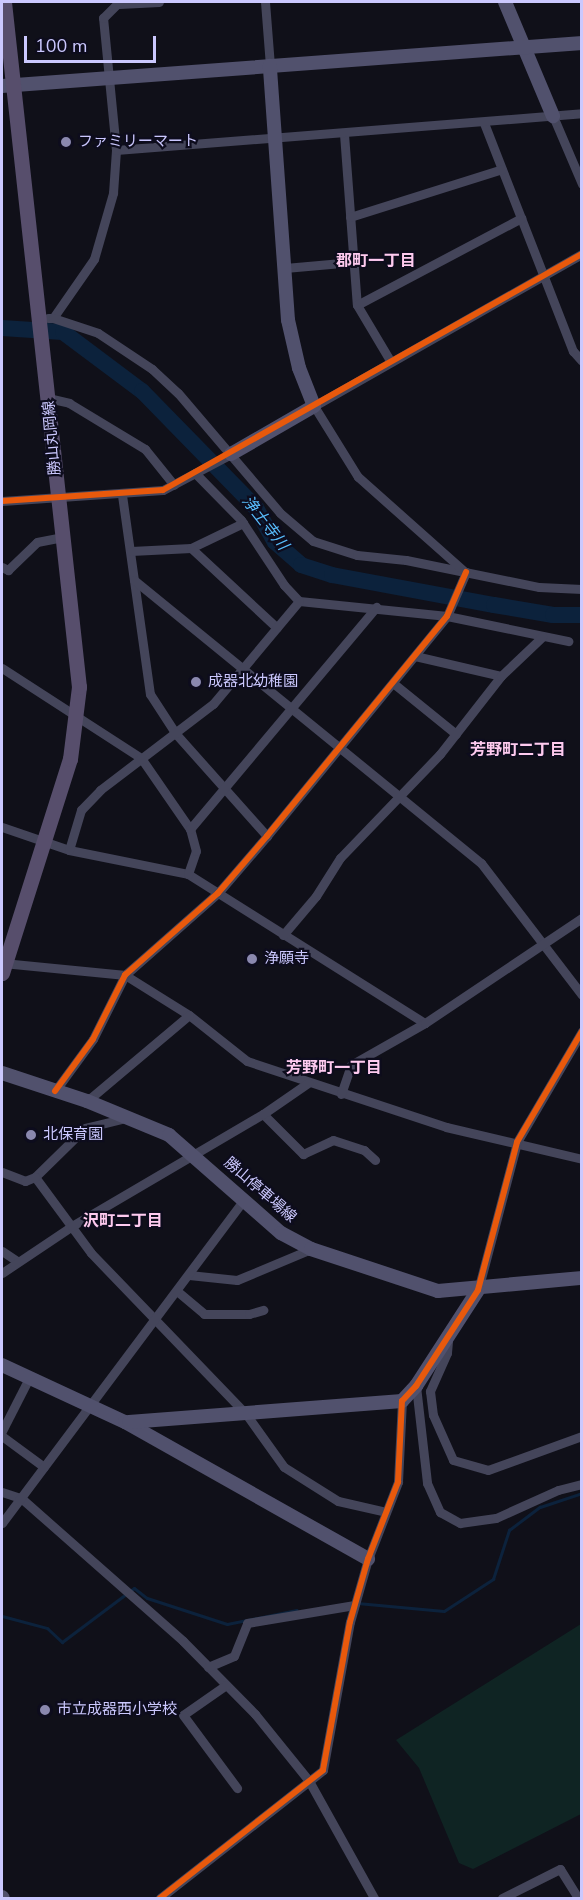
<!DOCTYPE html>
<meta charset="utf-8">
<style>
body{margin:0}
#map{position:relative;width:583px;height:1900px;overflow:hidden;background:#101019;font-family:"Nunito Sans","Noto Sans JP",sans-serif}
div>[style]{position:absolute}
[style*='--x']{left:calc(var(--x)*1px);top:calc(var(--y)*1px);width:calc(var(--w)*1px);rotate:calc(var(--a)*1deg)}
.green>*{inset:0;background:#0f2423}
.stream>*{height:3px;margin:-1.5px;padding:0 1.5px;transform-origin:1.5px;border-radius:1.5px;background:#0c223c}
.river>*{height:16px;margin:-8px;padding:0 8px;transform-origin:8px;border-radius:8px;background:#0c223c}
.street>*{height:9px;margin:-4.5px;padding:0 4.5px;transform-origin:4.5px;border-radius:4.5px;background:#44455a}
.secondary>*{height:14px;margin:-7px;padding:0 7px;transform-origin:7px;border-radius:7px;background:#51516d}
.primary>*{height:15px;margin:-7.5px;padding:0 7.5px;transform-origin:7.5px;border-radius:7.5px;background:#574e6c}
.cycleway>*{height:6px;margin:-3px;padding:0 3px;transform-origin:3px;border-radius:3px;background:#e8590c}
.dots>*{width:16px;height:16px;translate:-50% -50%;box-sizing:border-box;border:3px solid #0d0c1d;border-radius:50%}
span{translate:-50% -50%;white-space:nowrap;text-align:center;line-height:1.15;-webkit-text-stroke:4.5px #0d0c1d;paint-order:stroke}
.poi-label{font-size:15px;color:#cbc8fe}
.left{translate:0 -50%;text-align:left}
.street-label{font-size:15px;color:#cbc8fe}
.neighbourhood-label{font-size:16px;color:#fecaef;font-weight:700}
.water-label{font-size:16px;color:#58bdfc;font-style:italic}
.frame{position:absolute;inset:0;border:3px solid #cbc8fe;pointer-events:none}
.scale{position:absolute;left:24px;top:36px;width:132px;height:27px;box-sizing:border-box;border:3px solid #cbc8fe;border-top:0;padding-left:8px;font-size:18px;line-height:21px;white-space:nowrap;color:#cbc8fe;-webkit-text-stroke:4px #0d0c1d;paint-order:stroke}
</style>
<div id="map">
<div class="green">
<div style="clip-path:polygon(581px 1624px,581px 1814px,473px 1869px,459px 1863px,419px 1768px,396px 1740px)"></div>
</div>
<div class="stream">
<div style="--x:357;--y:1603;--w:87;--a:5.3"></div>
<div style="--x:444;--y:1611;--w:59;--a:-33.1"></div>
<div style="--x:493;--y:1579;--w:52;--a:-71.9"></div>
<div style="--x:509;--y:1530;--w:39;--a:-37"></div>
<div style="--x:540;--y:1507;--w:44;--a:-18.4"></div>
<div style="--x:2;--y:1616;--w:47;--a:14.9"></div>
<div style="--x:47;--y:1628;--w:21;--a:43"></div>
<div style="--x:62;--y:1642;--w:90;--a:-36.9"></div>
<div style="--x:134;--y:1588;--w:16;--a:38"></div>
<div style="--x:147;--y:1598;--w:84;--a:18"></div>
<div style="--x:227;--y:1624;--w:71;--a:-11.3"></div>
</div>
<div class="river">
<div style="--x:2;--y:328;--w:61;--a:3.8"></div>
<div style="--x:63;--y:332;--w:99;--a:36.8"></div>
<div style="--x:142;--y:391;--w:163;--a:45.7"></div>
<div style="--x:256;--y:508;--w:39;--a:61"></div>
<div style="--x:275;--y:542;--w:35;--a:41"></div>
<div style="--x:301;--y:565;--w:33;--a:18"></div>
<div style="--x:332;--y:575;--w:165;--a:10.5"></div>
<div style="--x:494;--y:605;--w:60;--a:9.6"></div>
<div style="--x:553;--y:615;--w:29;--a:0"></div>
</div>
<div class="street">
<div style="--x:265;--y:2;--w:64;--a:85.5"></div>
<div style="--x:119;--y:4;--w:40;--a:-2.9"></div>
<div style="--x:553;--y:116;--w:74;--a:66.9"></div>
<div style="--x:484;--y:123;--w:245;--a:68.7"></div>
<div style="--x:573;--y:351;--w:13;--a:48"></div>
<div style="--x:344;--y:134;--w:171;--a:85.7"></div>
<div style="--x:357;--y:305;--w:66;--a:59.2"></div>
<div style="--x:116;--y:150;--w:467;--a:-4.5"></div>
<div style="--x:350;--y:217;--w:159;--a:-17.5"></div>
<div style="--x:285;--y:268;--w:68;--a:-5"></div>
<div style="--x:357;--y:305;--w:186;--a:-27.9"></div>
<div style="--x:48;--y:318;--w:5;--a:0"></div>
<div style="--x:53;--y:318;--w:72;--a:-55.2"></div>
<div style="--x:94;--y:259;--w:69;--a:-73.9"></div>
<div style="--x:113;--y:193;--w:43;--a:-86"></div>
<div style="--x:116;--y:150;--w:133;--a:-95.6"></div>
<div style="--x:103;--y:18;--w:23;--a:-45"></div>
<div style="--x:53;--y:318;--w:47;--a:18.4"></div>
<div style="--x:98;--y:333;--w:65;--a:33.7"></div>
<div style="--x:152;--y:369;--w:35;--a:43"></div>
<div style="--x:178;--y:393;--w:157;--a:49.6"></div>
<div style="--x:280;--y:513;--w:43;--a:40.3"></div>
<div style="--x:313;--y:541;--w:46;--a:17.7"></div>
<div style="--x:357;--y:555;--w:49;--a:5.8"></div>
<div style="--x:406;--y:560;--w:136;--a:11.5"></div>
<div style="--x:539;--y:587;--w:43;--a:2.7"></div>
<div style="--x:48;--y:398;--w:22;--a:13"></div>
<div style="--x:69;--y:403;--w:89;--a:31.2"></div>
<div style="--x:145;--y:449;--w:46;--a:51.1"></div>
<div style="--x:195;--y:473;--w:66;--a:45.6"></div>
<div style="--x:241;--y:520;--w:78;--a:56.5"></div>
<div style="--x:284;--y:585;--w:22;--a:47"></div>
<div style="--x:299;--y:601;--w:149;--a:5.8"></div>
<div style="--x:447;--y:616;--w:124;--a:11.7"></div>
<div style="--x:122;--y:495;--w:201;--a:82"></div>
<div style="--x:150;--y:694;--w:48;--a:57"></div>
<div style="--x:176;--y:734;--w:137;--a:48.3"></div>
<div style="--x:2;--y:501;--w:161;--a:-3.9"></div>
<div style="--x:163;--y:490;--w:77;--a:-27.9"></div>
<div style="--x:191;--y:548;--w:58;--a:-25.7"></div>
<div style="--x:131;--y:551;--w:60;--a:-2.9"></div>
<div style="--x:191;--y:548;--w:117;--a:42.9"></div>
<div style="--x:2;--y:567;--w:7;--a:27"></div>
<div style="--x:8;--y:570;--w:40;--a:-44"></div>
<div style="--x:37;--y:542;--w:25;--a:-11"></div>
<div style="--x:464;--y:571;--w:142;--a:-138.4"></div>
<div style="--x:358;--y:477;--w:84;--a:-121.8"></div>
<div style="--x:314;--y:406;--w:308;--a:-29.6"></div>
<div style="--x:134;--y:580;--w:448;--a:39.2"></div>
<div style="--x:481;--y:863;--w:166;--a:52.6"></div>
<div style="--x:415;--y:656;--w:88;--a:13.1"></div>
<div style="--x:2;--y:668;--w:166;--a:32.9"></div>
<div style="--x:141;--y:758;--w:86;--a:55.4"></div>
<div style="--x:393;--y:683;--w:81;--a:39"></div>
<div style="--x:2;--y:827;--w:71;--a:18.9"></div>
<div style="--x:69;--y:850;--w:121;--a:11.4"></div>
<div style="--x:188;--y:874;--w:280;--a:32.2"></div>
<div style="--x:69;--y:850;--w:42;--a:-73.3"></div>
<div style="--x:81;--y:810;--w:28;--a:-46"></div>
<div style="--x:100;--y:790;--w:142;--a:-37.3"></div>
<div style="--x:213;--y:704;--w:134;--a:-50.1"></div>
<div style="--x:188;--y:874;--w:24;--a:-71"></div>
<div style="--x:196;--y:851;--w:23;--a:-105"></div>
<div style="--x:190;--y:829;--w:290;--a:-50"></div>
<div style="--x:283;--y:935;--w:51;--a:-49.8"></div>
<div style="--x:316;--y:896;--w:45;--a:-57.7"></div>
<div style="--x:340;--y:858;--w:144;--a:-46.1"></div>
<div style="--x:440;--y:754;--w:99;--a:-52"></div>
<div style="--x:501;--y:676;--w:57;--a:-43.6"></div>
<div style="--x:3;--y:963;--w:123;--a:5.6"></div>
<div style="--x:125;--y:975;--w:75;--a:32"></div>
<div style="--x:189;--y:1015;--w:74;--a:38.4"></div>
<div style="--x:247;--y:1061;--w:210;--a:18.3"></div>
<div style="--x:446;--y:1127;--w:140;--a:13.2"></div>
<div style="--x:55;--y:1091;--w:64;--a:-53.8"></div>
<div style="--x:93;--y:1039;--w:72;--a:-63.4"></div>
<div style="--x:125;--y:975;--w:124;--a:-41.4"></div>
<div style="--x:218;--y:893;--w:75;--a:-49.3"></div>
<div style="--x:267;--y:836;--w:284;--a:-50.7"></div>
<div style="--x:447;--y:616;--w:48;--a:-66.6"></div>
<div style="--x:341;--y:1094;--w:31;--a:-71"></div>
<div style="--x:351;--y:1065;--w:85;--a:-29.6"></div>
<div style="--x:425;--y:1023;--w:189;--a:-33.8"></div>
<div style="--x:87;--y:1101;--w:133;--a:-40.1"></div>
<div style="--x:263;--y:1114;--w:57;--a:45"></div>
<div style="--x:303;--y:1154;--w:33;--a:-25"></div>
<div style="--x:333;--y:1140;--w:33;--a:18"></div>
<div style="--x:364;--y:1150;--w:15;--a:42"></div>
<div style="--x:126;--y:1118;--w:42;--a:166.3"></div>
<div style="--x:85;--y:1128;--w:70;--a:135.6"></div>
<div style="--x:35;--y:1177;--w:94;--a:53.6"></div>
<div style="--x:91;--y:1253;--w:223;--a:46.1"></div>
<div style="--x:246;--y:1414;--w:65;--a:54.4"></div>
<div style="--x:284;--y:1467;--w:64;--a:32.2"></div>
<div style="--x:338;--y:1501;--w:49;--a:12.9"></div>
<div style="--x:2;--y:1172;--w:25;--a:21"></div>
<div style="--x:25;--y:1181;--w:11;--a:-22"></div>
<div style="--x:2;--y:1251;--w:18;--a:34"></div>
<div style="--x:2;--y:1273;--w:84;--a:-33.9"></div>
<div style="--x:72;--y:1226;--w:221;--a:-30.4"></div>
<div style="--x:263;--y:1114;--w:55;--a:-34.6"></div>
<div style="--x:189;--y:1275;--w:48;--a:5.9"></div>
<div style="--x:237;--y:1280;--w:80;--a:-22.7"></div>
<div style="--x:478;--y:1290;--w:153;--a:-75.2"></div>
<div style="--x:517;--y:1142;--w:129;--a:-59.6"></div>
<div style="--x:177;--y:1291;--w:35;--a:40"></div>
<div style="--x:204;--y:1314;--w:45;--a:0"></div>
<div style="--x:249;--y:1314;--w:15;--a:-16"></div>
<div style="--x:448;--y:1341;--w:12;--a:95"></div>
<div style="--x:447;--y:1353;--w:42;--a:114.1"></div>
<div style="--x:430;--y:1391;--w:24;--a:83"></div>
<div style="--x:433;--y:1415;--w:49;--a:66"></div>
<div style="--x:453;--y:1460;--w:36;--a:16"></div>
<div style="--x:488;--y:1470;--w:100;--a:-19.9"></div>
<div style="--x:416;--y:1386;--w:98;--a:83.5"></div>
<div style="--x:427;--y:1483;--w:32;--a:66"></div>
<div style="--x:440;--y:1512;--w:23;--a:29"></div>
<div style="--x:460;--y:1523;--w:36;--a:-8"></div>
<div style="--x:496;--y:1518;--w:68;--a:-24.3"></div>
<div style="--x:558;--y:1490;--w:25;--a:-14"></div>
<div style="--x:2;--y:1431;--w:59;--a:-63"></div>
<div style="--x:2;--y:1436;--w:52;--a:36.4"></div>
<div style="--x:2;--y:1492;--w:20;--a:18"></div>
<div style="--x:21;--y:1498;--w:216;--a:41.4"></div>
<div style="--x:183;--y:1641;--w:103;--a:45.4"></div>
<div style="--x:255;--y:1714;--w:86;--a:51.1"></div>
<div style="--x:309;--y:1781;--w:134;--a:60.9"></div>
<div style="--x:2;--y:1523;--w:402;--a:-53.2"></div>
<div style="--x:208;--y:1667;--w:28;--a:-23"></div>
<div style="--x:234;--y:1656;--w:35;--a:-68"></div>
<div style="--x:247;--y:1623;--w:109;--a:-9.5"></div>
<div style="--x:226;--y:1685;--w:52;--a:145.1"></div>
<div style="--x:183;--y:1715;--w:91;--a:53.5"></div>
<div style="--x:160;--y:1898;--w:207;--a:-38.1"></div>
<div style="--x:323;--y:1770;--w:150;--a:-79.7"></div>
<div style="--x:350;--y:1622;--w:66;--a:-74.1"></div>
<div style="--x:368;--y:1559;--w:83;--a:-68.7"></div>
<div style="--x:398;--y:1482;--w:81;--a:-87.2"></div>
<div style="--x:502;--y:1898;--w:65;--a:-26.6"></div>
<div style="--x:560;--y:1869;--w:34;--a:58"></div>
</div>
<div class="secondary">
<div style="--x:505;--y:2;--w:124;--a:67.2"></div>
<div style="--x:2;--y:86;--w:582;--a:-4.24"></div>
<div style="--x:231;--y:454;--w:96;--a:-30"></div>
<div style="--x:314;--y:406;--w:41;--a:-111.5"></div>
<div style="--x:299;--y:368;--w:49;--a:-102.9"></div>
<div style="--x:288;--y:320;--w:255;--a:-94.1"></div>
<div style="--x:2;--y:1073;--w:89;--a:18.2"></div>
<div style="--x:87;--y:1101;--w:89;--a:22.5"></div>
<div style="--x:169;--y:1135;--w:149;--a:41.2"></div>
<div style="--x:281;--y:1233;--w:34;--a:28"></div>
<div style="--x:311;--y:1249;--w:134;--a:18.3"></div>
<div style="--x:438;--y:1291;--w:145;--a:-5.2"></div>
<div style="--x:2;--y:1365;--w:136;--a:24.9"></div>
<div style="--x:125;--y:1422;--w:279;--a:29.4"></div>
<div style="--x:129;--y:1422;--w:274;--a:-4.4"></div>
<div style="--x:402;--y:1401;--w:21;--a:-47"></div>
<div style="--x:416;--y:1386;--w:114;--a:-57.1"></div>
<div style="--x:2;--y:1897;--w:1;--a:45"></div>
</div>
<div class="primary">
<div style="--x:2;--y:973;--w:225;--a:-72.4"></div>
<div style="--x:70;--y:759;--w:73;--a:-82.9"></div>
<div style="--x:79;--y:687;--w:689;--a:-96.25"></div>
</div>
<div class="cycleway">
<div style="--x:2;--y:501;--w:161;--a:-3.9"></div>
<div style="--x:163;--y:490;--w:481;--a:-29.4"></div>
<div style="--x:55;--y:1091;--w:64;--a:-53.8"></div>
<div style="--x:93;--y:1039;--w:72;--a:-63.4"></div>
<div style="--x:125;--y:975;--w:124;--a:-41.4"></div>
<div style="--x:218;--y:893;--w:75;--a:-49.3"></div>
<div style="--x:267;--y:836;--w:284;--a:-50.7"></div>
<div style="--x:447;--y:616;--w:48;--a:-66.6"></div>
<div style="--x:160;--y:1898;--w:207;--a:-38.1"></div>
<div style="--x:323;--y:1770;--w:150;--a:-79.7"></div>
<div style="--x:350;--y:1622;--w:66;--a:-74.1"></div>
<div style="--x:368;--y:1559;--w:83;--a:-68.7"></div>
<div style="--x:398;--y:1482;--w:81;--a:-87.2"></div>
<div style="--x:402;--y:1401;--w:21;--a:-47"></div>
<div style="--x:416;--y:1386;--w:114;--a:-57.1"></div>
<div style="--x:478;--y:1290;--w:153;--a:-75.2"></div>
<div style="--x:517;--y:1142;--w:129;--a:-59.6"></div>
</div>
<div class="dots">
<div style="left:66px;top:142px;background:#8a88ae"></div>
<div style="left:196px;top:682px;background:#8a88ae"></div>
<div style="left:252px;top:959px;background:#8a88ae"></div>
<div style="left:31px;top:1135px;background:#8a88ae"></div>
<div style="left:45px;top:1710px;background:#8a88ae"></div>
</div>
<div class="poi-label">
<span class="left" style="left:78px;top:142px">ファミリーマート</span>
<span class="left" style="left:208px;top:682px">成器北幼稚園</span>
<span class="left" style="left:264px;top:959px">浄願寺</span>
<span class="left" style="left:43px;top:1135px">北保育園</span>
<span class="left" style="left:57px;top:1710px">市立成器西小学校</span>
</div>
<div class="street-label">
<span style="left:52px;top:438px;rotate:-95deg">勝山丸岡線</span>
<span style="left:260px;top:1190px;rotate:41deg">勝山停車場線</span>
</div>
<div class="neighbourhood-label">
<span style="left:376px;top:261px">郡町一丁目</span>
<span style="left:518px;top:750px">芳野町二丁目</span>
<span style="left:334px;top:1068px">芳野町一丁目</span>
<span style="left:123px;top:1221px">沢町二丁目</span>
</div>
<div class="water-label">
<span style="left:265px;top:523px;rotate:52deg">浄土寺川</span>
</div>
<div class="frame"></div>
<div class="scale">100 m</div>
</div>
